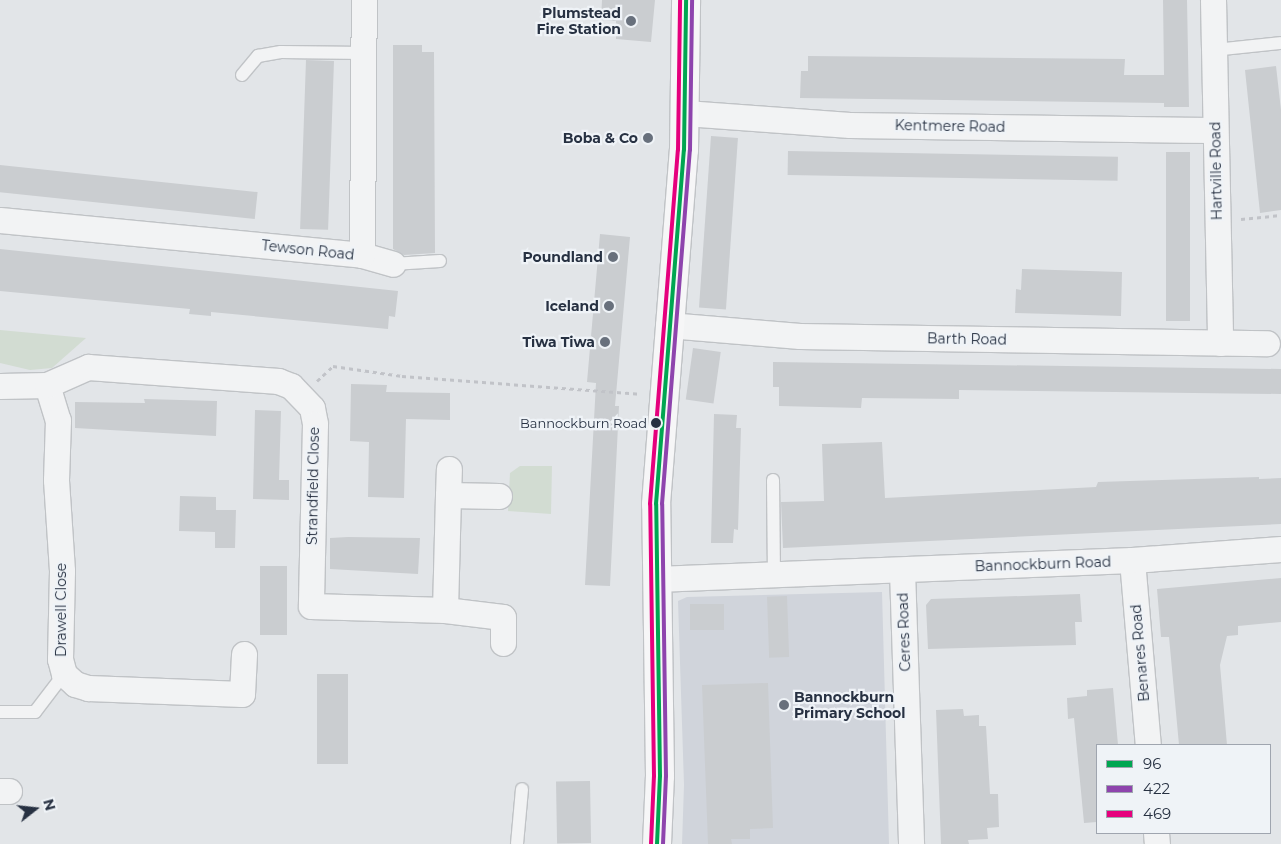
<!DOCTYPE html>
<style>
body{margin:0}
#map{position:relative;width:1281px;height:844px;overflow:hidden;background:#e2e5e8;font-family:Montserrat,sans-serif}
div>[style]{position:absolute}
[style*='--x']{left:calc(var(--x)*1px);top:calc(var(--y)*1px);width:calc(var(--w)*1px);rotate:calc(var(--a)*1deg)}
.built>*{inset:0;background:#d0d4db}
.green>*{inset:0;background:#d2dcd2}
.building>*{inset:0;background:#cacdd0;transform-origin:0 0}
.path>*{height:3px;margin-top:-1.5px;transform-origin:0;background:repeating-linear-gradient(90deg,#c1c3c8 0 4px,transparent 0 8px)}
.roads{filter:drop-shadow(1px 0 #c0c3c6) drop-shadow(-1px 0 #c0c3c6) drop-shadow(0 1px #c0c3c6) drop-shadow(0 -1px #c0c3c6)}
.service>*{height:12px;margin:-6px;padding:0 6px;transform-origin:6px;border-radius:6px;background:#f2f3f4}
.minor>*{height:25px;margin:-12.5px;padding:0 12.5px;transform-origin:12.5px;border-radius:12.5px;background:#f2f3f4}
.primary>*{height:28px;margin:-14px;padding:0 14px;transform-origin:14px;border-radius:14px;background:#f6f6f7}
.bus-1>*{height:4px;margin:-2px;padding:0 2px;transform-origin:2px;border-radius:2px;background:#00a651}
.bus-2>*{height:4px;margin:-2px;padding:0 2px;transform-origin:2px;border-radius:2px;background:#8e44ad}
.bus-3>*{height:4px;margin:-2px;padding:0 2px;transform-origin:2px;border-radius:2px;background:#e5007d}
.dots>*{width:14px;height:14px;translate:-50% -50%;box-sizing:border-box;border:2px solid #eff3f7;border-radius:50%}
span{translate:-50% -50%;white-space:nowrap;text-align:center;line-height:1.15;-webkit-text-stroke:4.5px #eff3f7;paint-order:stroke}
.bus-label{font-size:13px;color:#273142}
.right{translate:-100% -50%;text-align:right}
.poi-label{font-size:14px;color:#273142;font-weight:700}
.left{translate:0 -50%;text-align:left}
.street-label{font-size:14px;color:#273142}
.legend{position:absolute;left:1096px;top:744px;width:175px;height:90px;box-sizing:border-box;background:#eff3f7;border:1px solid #9fa5af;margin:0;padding:6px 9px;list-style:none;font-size:15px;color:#273142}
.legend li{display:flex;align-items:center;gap:10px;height:25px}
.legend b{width:25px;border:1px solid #9fa5af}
.north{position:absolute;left:10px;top:784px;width:50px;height:50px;-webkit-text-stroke:4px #eff3f7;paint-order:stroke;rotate:74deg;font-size:14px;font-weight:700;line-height:20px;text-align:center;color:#273142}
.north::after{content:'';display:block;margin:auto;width:18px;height:22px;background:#273142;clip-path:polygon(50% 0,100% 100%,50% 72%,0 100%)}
</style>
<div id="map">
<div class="built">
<div style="clip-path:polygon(882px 592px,889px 844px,682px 844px,684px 785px,678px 601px,687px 597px)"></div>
</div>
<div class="green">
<div style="clip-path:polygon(0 330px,86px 338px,52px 368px,30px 370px,0 363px)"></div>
<div style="clip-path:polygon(520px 466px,552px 466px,551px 514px,508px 511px,510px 473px)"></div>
</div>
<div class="building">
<div style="clip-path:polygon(602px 0,655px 0,651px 42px,616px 39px,616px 21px,601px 20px)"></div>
<div style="clip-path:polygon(1163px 0,1187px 0,1189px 107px,1164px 107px,1164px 103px,800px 98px,801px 71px,808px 71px,808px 56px,1125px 59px,1124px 75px,1164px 75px)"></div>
<div style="clip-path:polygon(393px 45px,422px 45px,422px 52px,434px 52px,435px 253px,404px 255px,393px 249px)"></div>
<div style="left:306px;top:60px;width:28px;height:169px;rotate:2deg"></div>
<div style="clip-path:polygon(1276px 66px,1281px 110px,1281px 210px,1260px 213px,1245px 70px)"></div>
<div style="left:711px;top:136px;width:27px;height:172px;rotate:4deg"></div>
<div style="left:788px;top:151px;width:330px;height:24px;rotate:1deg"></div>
<div style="left:1166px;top:152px;width:24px;height:169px"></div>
<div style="left:0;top:165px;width:259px;height:27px;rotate:6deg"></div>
<div style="clip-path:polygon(600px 234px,630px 237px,615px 406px,619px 406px,610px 586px,585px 585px,596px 383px,587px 382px)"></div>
<div style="clip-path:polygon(0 249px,398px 291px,395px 317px,389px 316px,388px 329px,211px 312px,211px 316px,189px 314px,190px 309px,0 291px)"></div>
<div style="clip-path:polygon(1022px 269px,1122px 272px,1121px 316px,1015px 313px,1016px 289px,1021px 290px)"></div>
<div style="left:693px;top:348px;width:28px;height:52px;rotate:8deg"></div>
<div style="clip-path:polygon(773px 362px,1281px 369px,1281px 394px,959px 390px,959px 399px,862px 398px,861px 408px,779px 406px,779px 387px,773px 387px)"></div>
<div style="clip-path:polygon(351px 384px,387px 385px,386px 392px,450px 393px,450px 420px,406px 419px,404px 498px,368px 497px,369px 442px,350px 441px)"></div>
<div style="clip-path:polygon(144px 399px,217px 401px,216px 436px,75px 428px,75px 402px,145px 403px)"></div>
<div style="clip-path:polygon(255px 410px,281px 411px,279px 480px,289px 480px,289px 500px,253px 499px)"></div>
<div style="clip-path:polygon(714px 414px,737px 415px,736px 428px,741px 428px,738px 530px,734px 529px,733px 543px,711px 543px)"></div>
<div style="clip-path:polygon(882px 442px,885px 498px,1096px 487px,1098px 482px,1259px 477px,1259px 479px,1281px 478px,1281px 524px,783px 548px,781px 502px,824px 501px,822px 444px)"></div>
<div style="clip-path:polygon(180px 496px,216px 497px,216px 510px,236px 510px,235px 548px,215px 548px,215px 532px,179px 531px)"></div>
<div style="clip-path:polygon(348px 537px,420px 538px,418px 574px,330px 569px,330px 538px)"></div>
<div style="left:260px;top:566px;width:27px;height:69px"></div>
<div style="clip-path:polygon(1281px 578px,1281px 622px,1238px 626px,1238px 635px,1227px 636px,1220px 665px,1227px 745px,1179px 745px,1169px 637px,1161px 637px,1157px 589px)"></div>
<div style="clip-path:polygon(1080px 594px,1082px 622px,1075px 622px,1076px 645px,928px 649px,926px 605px,931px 599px)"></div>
<div style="left:787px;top:596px;width:61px;height:20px;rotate:88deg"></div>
<div style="left:690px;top:604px;width:34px;height:26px"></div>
<div style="left:317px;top:674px;width:31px;height:90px"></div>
<div style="clip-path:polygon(768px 683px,773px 828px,750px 829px,750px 839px,731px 839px,732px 844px,708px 844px,702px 685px)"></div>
<div style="clip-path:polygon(1113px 688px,1118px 745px,1097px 745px,1097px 822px,1084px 823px,1074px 718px,1068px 719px,1067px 698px,1087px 696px,1087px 690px)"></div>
<div style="clip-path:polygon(963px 709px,964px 716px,979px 715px,979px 726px,986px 726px,990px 794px,998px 794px,999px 827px,987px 828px,988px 839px,968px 840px,969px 844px,941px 844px,936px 710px)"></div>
<div style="left:590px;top:781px;width:62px;height:34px;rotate:89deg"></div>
</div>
<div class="path">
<div style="--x:1241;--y:219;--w:40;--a:-5.7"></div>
<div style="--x:317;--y:381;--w:22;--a:-43"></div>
<div style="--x:333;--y:366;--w:70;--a:8.2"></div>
<div style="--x:402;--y:376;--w:238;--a:4.3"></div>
</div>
<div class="roads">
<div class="service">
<div style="--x:1214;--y:50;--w:67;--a:-6"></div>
<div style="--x:242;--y:75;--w:25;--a:-50"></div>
<div style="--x:258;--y:56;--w:23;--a:-10"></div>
<div style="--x:281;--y:52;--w:84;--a:0.7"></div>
<div style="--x:393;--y:264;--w:47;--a:-3.7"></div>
<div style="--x:773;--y:480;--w:95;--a:89.4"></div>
<div style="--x:0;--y:712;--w:35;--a:0"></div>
<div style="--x:35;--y:712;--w:48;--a:-52.7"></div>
<div style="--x:517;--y:844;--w:55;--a:-84.8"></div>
</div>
<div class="minor">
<div style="--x:1213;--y:0;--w:343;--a:88.8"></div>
<div style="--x:685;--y:113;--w:165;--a:4.2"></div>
<div style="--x:850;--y:125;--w:365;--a:0.8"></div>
<div style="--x:0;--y:220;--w:364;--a:5.5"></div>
<div style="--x:362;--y:255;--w:32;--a:16"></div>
<div style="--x:362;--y:255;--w:255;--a:-89.6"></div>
<div style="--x:668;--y:325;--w:132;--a:4.8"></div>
<div style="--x:800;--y:336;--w:467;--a:0.9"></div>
<div style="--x:47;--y:385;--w:37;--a:73"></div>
<div style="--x:58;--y:420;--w:60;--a:91.9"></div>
<div style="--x:56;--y:480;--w:91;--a:86.2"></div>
<div style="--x:62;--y:571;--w:88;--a:91.3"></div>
<div style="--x:60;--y:659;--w:16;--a:75"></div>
<div style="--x:64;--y:674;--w:15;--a:42"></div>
<div style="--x:75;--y:684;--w:14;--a:17"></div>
<div style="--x:88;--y:688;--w:154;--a:2.2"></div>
<div style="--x:242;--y:694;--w:40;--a:-87.1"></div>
<div style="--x:0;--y:386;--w:47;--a:-1.2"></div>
<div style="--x:47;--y:385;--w:45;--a:-23.7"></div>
<div style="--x:88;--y:367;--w:191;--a:4.2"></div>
<div style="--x:278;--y:381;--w:14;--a:21"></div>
<div style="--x:291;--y:386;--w:30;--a:46"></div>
<div style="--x:312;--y:408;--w:16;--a:79"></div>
<div style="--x:315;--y:424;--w:182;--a:91.3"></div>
<div style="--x:311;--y:606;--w:134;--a:1.7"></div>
<div style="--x:445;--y:610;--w:58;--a:6.9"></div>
<div style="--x:503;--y:617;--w:26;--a:90"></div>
<div style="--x:448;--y:495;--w:26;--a:-88"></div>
<div style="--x:1132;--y:560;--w:186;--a:85.1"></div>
<div style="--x:902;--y:570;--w:274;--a:88.1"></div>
<div style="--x:656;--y:579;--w:476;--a:-2.3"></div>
<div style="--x:1132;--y:560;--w:149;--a:-4.2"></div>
<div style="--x:445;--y:610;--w:115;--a:-88.5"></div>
<div style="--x:448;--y:495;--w:51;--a:1.1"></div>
<div style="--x:0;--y:791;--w:9;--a:0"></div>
<div style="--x:1156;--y:833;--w:11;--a:85"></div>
</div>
<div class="primary">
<div style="--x:657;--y:844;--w:68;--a:-87.5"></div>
<div style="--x:660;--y:776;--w:272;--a:-90.8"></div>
<div style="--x:656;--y:504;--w:355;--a:-85.5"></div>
<div style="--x:684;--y:150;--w:150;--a:-89.2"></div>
</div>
</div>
<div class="bus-1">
<div style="--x:657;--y:844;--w:68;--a:-87.5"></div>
<div style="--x:660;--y:776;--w:272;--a:-90.8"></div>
<div style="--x:656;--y:504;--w:355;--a:-85.5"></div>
<div style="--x:684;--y:150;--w:150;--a:-89.2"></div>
</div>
<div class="bus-2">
<div style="--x:663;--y:844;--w:68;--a:-87.5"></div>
<div style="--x:666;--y:776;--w:272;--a:-90.8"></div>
<div style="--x:662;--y:504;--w:355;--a:-85.5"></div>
<div style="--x:690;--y:150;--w:150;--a:-89.2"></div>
</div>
<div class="bus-3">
<div style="--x:651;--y:844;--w:68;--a:-87.5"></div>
<div style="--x:654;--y:776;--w:272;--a:-90.8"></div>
<div style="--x:650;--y:504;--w:355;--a:-85.5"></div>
<div style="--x:678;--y:150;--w:150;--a:-89.2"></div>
</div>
<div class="dots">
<div style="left:631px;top:21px;background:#68707c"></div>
<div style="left:648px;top:138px;background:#68707c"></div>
<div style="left:613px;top:257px;background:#68707c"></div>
<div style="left:609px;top:306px;background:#68707c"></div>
<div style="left:605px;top:342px;background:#68707c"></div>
<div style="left:656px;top:423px;background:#273142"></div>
<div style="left:784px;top:705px;background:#68707c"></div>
</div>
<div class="bus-label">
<span class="right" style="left:647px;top:423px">Bannockburn Road</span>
</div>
<div class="poi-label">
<span class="right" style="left:621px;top:21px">Plumstead<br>Fire Station</span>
<span class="right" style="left:638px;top:138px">Boba &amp; Co</span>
<span class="right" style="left:603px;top:257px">Poundland</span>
<span class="right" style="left:599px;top:306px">Iceland</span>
<span class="right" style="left:595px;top:342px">Tiwa Tiwa</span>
<span class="left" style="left:794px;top:705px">Bannockburn<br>Primary School</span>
</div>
<div class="street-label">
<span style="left:950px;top:126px;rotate:1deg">Kentmere Road</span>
<span style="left:1216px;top:171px;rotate:-91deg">Hartville Road</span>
<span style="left:308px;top:250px;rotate:6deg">Tewson Road</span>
<span style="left:967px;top:339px;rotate:1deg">Barth Road</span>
<span style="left:313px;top:486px;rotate:-89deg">Strandfield Close</span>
<span style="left:1043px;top:564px;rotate:-2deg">Bannockburn Road</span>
<span style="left:61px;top:610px;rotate:-90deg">Drawell Close</span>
<span style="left:904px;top:632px;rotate:-92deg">Ceres Road</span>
<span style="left:1140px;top:653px;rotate:-95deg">Benares Road</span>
</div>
<ul class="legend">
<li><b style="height:6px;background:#00a651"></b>96</li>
<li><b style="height:6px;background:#8e44ad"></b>422</li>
<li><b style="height:6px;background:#e5007d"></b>469</li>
</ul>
<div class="north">N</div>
</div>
